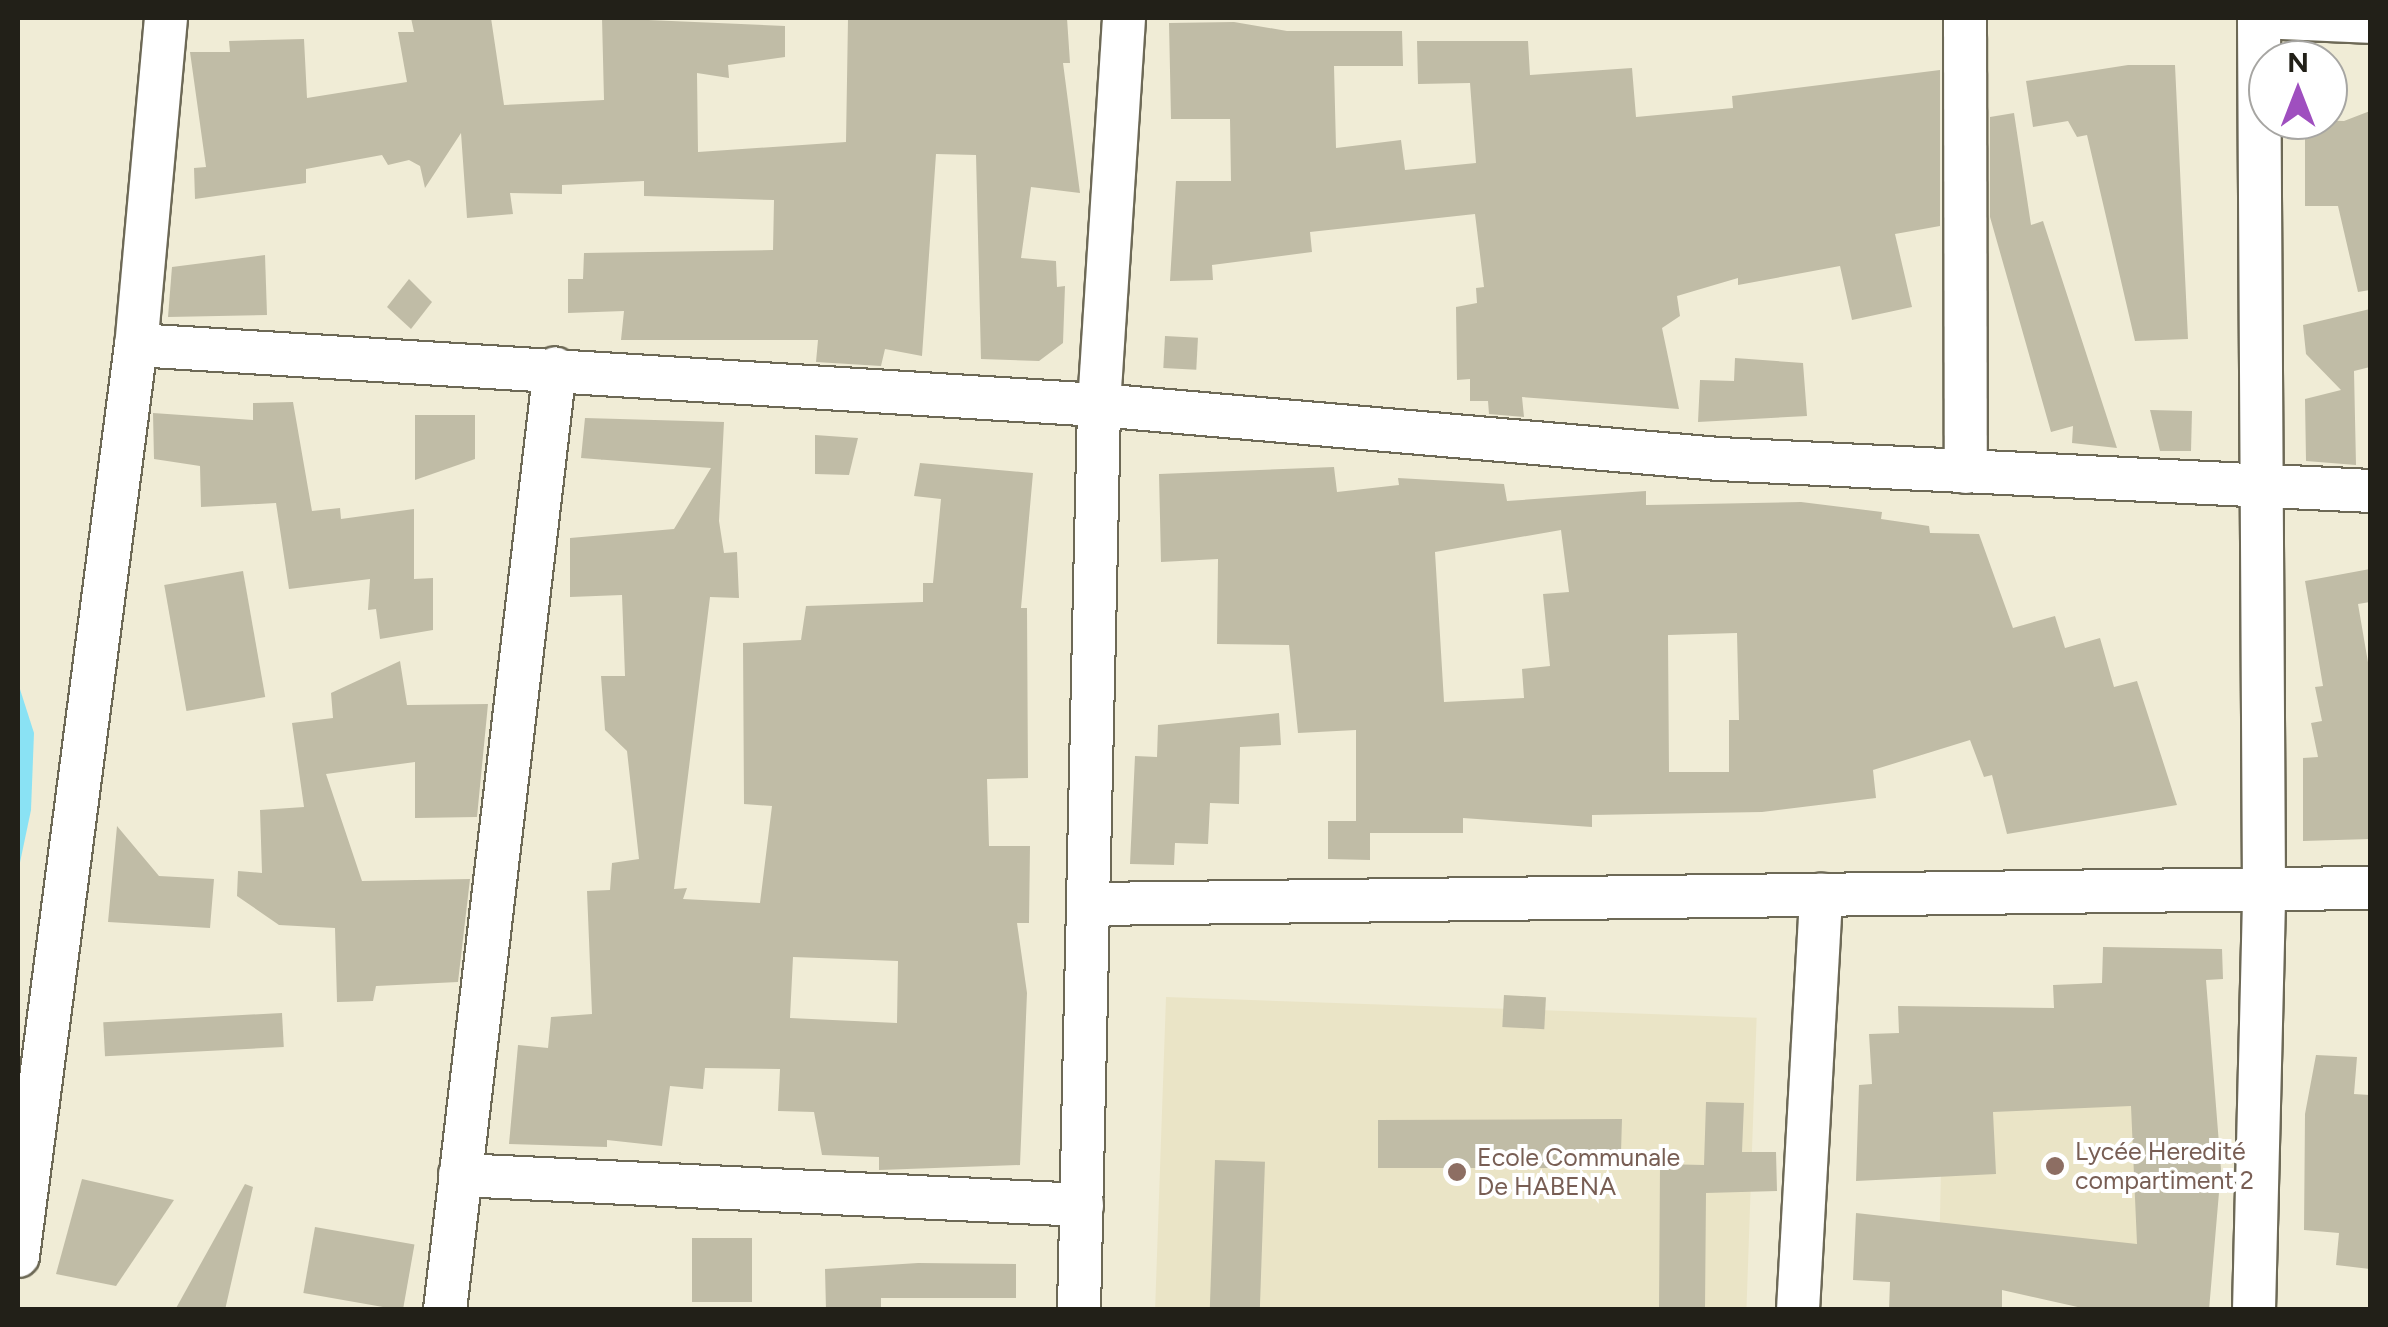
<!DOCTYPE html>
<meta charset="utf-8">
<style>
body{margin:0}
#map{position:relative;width:2388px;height:1327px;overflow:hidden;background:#f0ecd6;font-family:Figtree,sans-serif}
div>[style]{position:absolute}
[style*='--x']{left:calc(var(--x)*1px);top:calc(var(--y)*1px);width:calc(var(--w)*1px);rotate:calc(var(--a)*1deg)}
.built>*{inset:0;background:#eae4c6;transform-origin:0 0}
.water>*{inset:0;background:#8ae2f4}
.building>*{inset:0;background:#c0bca6;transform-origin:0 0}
.roads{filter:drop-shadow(2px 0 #6d6956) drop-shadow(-2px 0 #6d6956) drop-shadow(0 2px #6d6956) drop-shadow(0 -2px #6d6956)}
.minor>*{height:42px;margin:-21px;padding:0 21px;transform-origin:21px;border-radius:21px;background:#fff}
.dots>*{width:28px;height:28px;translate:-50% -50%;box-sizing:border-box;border:5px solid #fff;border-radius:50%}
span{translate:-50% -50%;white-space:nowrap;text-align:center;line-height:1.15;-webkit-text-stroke:8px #fff;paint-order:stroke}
.education-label{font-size:25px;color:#785e54}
.left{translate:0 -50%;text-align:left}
.frame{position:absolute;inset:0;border:20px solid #222018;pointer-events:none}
.north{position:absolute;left:2248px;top:40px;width:100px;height:100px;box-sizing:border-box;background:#fff;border:2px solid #a7a6a3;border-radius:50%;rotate:0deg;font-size:28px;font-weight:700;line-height:40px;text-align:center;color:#222018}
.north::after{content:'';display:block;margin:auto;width:35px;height:45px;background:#9f4fbf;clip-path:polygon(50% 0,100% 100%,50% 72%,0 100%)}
</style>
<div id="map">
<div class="built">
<div style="left:1166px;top:997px;width:591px;height:313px;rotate:2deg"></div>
<div style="clip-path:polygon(2146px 1068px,2197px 1297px,1939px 1260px,1943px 1080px)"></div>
</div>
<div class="water">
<div style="clip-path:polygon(18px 683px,34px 733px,31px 810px,18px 872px)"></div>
</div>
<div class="building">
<div style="clip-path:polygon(411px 18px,491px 18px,504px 105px,604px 100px,602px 18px,785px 26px,785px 57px,728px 65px,729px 78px,697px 73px,698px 152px,846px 142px,848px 18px,1067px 18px,1070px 63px,1063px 63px,1080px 193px,1031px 187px,1021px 258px,1056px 261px,1057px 287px,1065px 286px,1063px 343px,1039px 361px,981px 359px,976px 155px,936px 154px,922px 356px,885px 349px,881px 366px,816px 362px,818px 340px,621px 340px,624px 311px,568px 313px,568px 279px,583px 279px,584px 253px,773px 250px,774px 200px,644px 196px,644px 181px,562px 185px,562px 194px,510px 193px,513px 214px,467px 218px,461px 133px,425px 188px,420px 166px,409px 160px,388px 165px,382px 155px,306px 169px,306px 183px,195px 199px,194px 168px,206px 167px,190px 52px,230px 52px,229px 41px,304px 39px,307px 98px,407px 82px,398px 32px,414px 32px)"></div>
<div style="clip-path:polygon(1234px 22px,1287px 31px,1402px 31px,1403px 66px,1334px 66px,1336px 148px,1401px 140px,1405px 170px,1476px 163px,1470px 83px,1418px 84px,1417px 41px,1528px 41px,1530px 75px,1632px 68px,1636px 117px,1733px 108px,1732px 96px,1940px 70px,1940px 226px,1895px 234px,1912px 307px,1852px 320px,1840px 266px,1738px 285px,1738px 278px,1677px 296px,1680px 316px,1662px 328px,1679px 409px,1522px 397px,1524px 417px,1489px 414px,1488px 401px,1470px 401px,1470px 379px,1457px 380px,1456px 307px,1477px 303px,1476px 288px,1484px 287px,1475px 214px,1310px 232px,1312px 252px,1212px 265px,1213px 280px,1170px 281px,1176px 181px,1231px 181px,1230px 119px,1171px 119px,1169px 23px)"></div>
<div style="clip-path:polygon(2128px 65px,2175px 65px,2188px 339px,2135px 341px,2087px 135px,2077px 137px,2068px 121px,2033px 127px,2026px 81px)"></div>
<div style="clip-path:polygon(2370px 111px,2370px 290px,2358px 292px,2338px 206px,2305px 206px,2305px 120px,2344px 121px)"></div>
<div style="clip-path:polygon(2014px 113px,2031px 225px,2043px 221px,2117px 448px,2072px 443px,2073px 426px,2051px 432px,1990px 217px,1990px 117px)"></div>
<div style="clip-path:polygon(265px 255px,267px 315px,168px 317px,172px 267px)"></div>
<div style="clip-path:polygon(409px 279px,432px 302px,411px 329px,387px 307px)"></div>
<div style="clip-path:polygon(2370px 309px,2370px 367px,2354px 371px,2356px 465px,2306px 461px,2305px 399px,2341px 390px,2306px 354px,2303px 325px)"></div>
<div style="left:1165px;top:336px;width:33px;height:32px;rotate:3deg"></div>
<div style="clip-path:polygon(1735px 358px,1803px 363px,1807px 416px,1698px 422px,1700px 380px,1734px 381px)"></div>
<div style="clip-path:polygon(293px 402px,312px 511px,340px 508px,341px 519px,414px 509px,414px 579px,433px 578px,433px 630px,380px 639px,376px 609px,368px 610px,370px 579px,289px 589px,276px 503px,201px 507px,200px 466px,154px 459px,153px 413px,253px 420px,253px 403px)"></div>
<div style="clip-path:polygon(2150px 410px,2192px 411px,2191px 451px,2160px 451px)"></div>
<div style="clip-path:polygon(415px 415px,475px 415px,475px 459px,415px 480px)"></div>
<div style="clip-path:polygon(evenodd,585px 418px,724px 422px,719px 521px,724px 553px,737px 552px,739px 598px,710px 597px,674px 889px,687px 888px,683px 899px,760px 903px,772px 806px,744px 804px,743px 643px,801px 640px,806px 606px,923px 602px,923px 583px,933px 583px,941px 499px,914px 496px,920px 463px,1033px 473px,1021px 608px,1027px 608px,1028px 778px,987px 779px,989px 846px,1030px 846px,1029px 923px,1017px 923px,1027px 993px,1020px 1165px,879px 1170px,879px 1157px,822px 1155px,814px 1112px,778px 1111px,780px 1069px,705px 1068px,703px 1089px,670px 1086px,662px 1146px,607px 1140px,607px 1147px,509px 1144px,518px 1045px,548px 1048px,551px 1017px,592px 1014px,587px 891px,610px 890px,612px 863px,639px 859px,627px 751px,605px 730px,601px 676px,625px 676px,622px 595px,570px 597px,570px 538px,674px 529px,711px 468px,581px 458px,585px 418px,793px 957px,898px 961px,897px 1023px,790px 1018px,793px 957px)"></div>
<div style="clip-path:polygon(815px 435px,858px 438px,849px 475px,815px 474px)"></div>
<div style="clip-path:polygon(evenodd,1334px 467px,1337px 492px,1399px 485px,1398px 478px,1504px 484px,1507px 501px,1646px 491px,1646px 505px,1801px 502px,1882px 512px,1881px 519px,1929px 526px,1930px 533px,1979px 534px,2013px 628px,2055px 616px,2065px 648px,2100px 638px,2114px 687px,2137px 681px,2177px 805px,2007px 834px,1992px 775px,1984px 777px,1970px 740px,1873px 770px,1876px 798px,1762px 812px,1592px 815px,1592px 827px,1463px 818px,1463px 833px,1370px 833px,1370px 860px,1328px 859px,1328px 821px,1356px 821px,1356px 730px,1298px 733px,1289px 645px,1217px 644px,1218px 559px,1161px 562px,1159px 474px,1334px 467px,1561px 530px,1569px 592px,1543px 594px,1550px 666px,1522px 669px,1524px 698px,1444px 702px,1435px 552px,1561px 530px,1334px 467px,1737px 633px,1739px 720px,1729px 720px,1729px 772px,1669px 772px,1668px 635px,1737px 633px)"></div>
<div style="clip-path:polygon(2370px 569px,2370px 602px,2358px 604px,2370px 674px,2370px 839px,2303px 841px,2303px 758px,2318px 757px,2311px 723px,2322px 721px,2315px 687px,2323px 686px,2305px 581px)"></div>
<div style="left:243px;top:571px;width:128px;height:80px;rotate:80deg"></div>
<div style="clip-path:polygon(400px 661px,407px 705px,488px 704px,477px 817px,415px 818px,415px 762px,326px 774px,362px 881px,470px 879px,458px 982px,376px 986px,373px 1001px,337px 1002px,335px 928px,279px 925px,237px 896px,238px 871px,262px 873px,260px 810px,304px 807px,292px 723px,333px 718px,331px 693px)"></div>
<div style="clip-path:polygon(1279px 713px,1281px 745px,1240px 747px,1239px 804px,1210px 803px,1208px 844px,1175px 843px,1174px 865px,1130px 864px,1135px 756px,1157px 757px,1158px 725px)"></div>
<div style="clip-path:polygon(117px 826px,159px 876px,214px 879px,210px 928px,108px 922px)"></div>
<div style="clip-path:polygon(2103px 947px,2222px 949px,2223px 979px,2206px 980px,2221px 1169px,2209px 1310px,2091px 1310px,2002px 1290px,2002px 1310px,1889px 1310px,1890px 1282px,1853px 1280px,1856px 1213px,2137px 1244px,2131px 1106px,1993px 1112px,1996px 1174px,1856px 1181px,1859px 1085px,1872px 1084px,1869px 1034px,1899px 1033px,1898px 1006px,2054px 1008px,2053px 985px,2102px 983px)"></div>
<div style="left:1504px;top:995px;width:42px;height:32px;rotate:3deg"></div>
<div style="left:282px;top:1013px;width:34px;height:179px;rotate:87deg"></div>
<div style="clip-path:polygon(2316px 1055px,2357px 1057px,2354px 1094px,2370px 1095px,2370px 1269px,2336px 1265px,2339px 1233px,2304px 1230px,2305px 1114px)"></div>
<div style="clip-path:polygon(1706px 1102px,1744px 1103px,1742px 1152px,1776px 1152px,1777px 1191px,1706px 1193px,1705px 1310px,1659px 1310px,1660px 1164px,1704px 1165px)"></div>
<div style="clip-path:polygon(1622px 1119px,1621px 1153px,1558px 1150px,1558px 1168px,1378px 1168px,1378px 1120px)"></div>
<div style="left:1215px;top:1160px;width:50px;height:150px;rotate:2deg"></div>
<div style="clip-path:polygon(82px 1179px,174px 1200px,116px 1286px,56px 1274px)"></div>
<div style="clip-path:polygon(245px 1184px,253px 1187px,225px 1310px,175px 1310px)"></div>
<div style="left:315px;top:1227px;width:101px;height:67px;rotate:10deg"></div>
<div style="left:752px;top:1238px;width:64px;height:60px;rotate:90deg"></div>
<div style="clip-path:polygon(918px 1263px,1016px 1264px,1016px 1298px,881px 1298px,881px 1310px,826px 1310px,825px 1269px)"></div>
</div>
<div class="roads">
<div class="minor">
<div style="--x:166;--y:18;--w:328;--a:95.2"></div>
<div style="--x:136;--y:345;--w:965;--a:3.57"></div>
<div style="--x:1099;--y:405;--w:622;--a:4.98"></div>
<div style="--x:1719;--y:459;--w:652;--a:2.81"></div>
<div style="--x:1965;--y:18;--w:454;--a:89.9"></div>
<div style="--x:2280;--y:18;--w:90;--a:2.5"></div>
<div style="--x:1091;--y:904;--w:1279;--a:-0.72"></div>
<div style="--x:460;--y:1175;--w:623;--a:2.76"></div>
<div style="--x:18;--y:1256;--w:919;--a:-82.62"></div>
<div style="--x:445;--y:1310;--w:948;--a:-83.34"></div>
<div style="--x:1079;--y:1310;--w:905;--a:-88.73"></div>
<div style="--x:1099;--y:405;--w:388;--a:-86.3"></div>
<div style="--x:1798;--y:1310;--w:416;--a:-86.8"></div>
<div style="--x:2254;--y:1310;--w:420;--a:-88.6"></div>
<div style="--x:2264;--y:890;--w:872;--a:-90.33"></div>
</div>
</div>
<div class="dots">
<div style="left:2055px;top:1166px;background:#8d6e63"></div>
<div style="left:1457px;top:1172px;background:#8d6e63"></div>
</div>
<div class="education-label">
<span class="left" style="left:2075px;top:1166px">Lycée Heredité<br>compartiment 2</span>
<span class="left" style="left:1477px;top:1172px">Ecole Communale<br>De HABENA</span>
</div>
<div class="frame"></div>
<div class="north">N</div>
</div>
